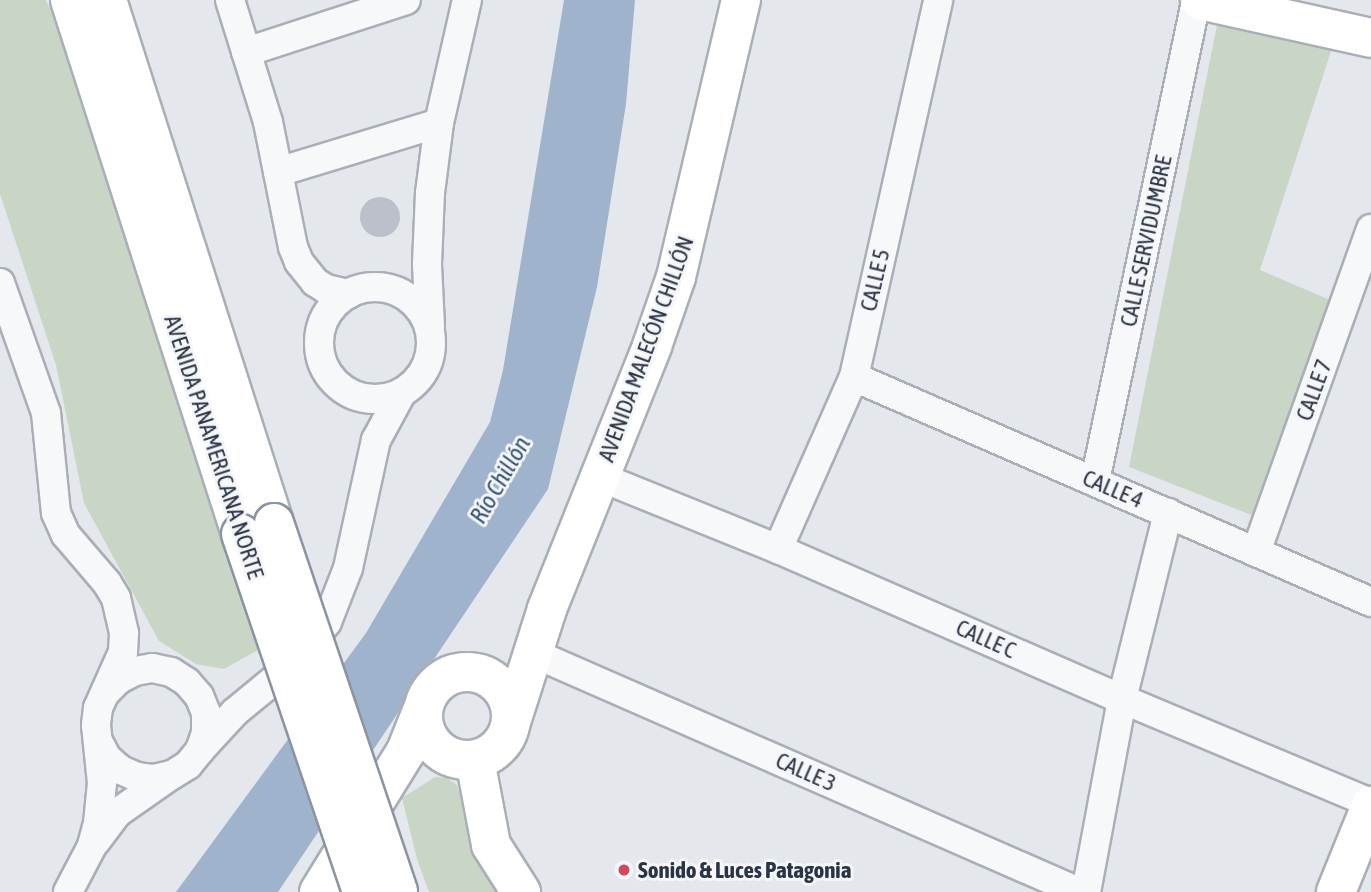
<!DOCTYPE html>
<meta charset="utf-8">
<style>
body{margin:0}
#map{position:relative;width:1371px;height:892px;overflow:hidden;background:#e4e7ec;font-family:"Asap Condensed",sans-serif}
div>[style]{position:absolute}
[style*='--x']{left:calc(var(--x)*1px);top:calc(var(--y)*1px);width:calc(var(--w)*1px);rotate:calc(var(--a)*1deg)}
.green>*{inset:0;background:#c9d6c5}
.water>*{inset:0;background:#9fb4cc}
.building>*{inset:0;background:#bbc0ca}
.round{border-radius:50%}
.roads{filter:drop-shadow(2px 0 #a9aeb7) drop-shadow(-2px 0 #a9aeb7) drop-shadow(0 2px #a9aeb7) drop-shadow(0 -2px #a9aeb7)}
.street>*{height:28px;margin:-14px;padding:0 14px;transform-origin:14px;border-radius:14px;background:#f7f8fa}
.street>.ring{margin:-14px;padding:0;box-sizing:content-box;background:none;border:28px solid #f7f8fa;border-radius:50%}
.secondary>*{height:38px;margin:-19px;padding:0 19px;transform-origin:19px;border-radius:19px;background:#fff}
.secondary>.ring{margin:-19px;padding:0;box-sizing:content-box;background:none;border:38px solid #fff;border-radius:50%}
.highway>*{height:38px;margin:-19px;padding:0 19px;transform-origin:19px;border-radius:19px;background:#fff}
.bridges{filter:drop-shadow(2px 0 #8b94a3) drop-shadow(-2px 0 #8b94a3) drop-shadow(0 2px #8b94a3) drop-shadow(0 -2px #8b94a3)}
.highway-bridge>*{height:38px;margin:-19px;padding:0 19px;transform-origin:19px;border-radius:19px;background:#fff}
.dots>*{width:19px;height:19px;translate:-50% -50%;box-sizing:border-box;border:4px solid #f4f6f9;border-radius:50%}
span{translate:-50% -50%;white-space:nowrap;text-align:center;line-height:1.15;-webkit-text-stroke:6px #f4f6f9;paint-order:stroke}
.street-label{font-size:23px;color:#2b3445}
.poi-label{font-size:23px;color:#2b3445;font-weight:700}
.left{translate:0 -50%;text-align:left}
.water-label{font-size:24px;color:#34527a;font-style:italic}
</style>
<div id="map">
<div class="green">
<div style="clip-path:polygon(0 0,46px 0,67px 49px,258px 650px,224px 669px,196px 664px,159px 641px,84px 503px,56px 365px,0 194px)"></div>
<div style="clip-path:polygon(1218px 20px,1332px 48px,1260px 270px,1330px 300px,1254px 516px,1129px 467px)"></div>
<div style="clip-path:polygon(435px 777px,447px 778px,457px 785px,479px 860px,505px 892px,429px 892px,417px 859px,402px 798px)"></div>
</div>
<div class="water">
<div style="clip-path:polygon(564px 0,635px 0,626px 104px,597px 287px,548px 489px,278px 892px,176px 892px,366px 633px,490px 422px,503px 370px)"></div>
</div>
<div class="building">
<div class="round" style="left:360px;top:197px;width:40px;height:40px"></div>
</div>
<div class="roads">
<div class="street">
<div style="--x:230;--y:0;--w:128;--a:72.7"></div>
<div style="--x:268;--y:122;--w:127;--a:78.7"></div>
<div style="--x:293;--y:247;--w:16;--a:68"></div>
<div style="--x:299;--y:262;--w:26;--a:51"></div>
<div style="--x:315;--y:282;--w:13;--a:32"></div>
<div style="--x:326;--y:289;--w:23;--a:13"></div>
<div style="--x:246;--y:52;--w:168;--a:-18"></div>
<div style="--x:278;--y:172;--w:168;--a:-16.9"></div>
<div style="--x:0;--y:283;--w:138;--a:70.5"></div>
<div style="--x:46;--y:413;--w:100;--a:84.3"></div>
<div style="--x:56;--y:513;--w:24;--a:66"></div>
<div style="--x:66;--y:535;--w:63;--a:49.5"></div>
<div style="--x:107;--y:583;--w:17;--a:59"></div>
<div style="--x:116;--y:598;--w:36;--a:77"></div>
<div style="--x:124;--y:633;--w:19;--a:93"></div>
<div style="--x:123;--y:652;--w:61;--a:114.1"></div>
<div style="--x:98;--y:708;--w:17;--a:97"></div>
<div style="--x:96;--y:725;--w:58;--a:84.1"></div>
<div style="--x:102;--y:783;--w:40;--a:95.7"></div>
<div style="--x:98;--y:823;--w:24;--a:105"></div>
<div style="--x:92;--y:846;--w:52;--a:117.6"></div>
<div class="ring" style="left:319px;top:287px;width:84px;height:84px"></div>
<div style="--x:430;--y:326;--w:62;--a:-92.8"></div>
<div style="--x:427;--y:264;--w:71;--a:-87.6"></div>
<div style="--x:430;--y:193;--w:71;--a:-82.7"></div>
<div style="--x:439;--y:123;--w:126;--a:-77.2"></div>
<div style="--x:854;--y:377;--w:564;--a:23.52"></div>
<div style="--x:600;--y:477;--w:192;--a:22"></div>
<div style="--x:778;--y:549;--w:375;--a:23.6"></div>
<div style="--x:1122;--y:699;--w:270;--a:22.7"></div>
<div style="--x:1095;--y:481;--w:491;--a:-78.1"></div>
<div style="--x:778;--y:549;--w:188;--a:-66.2"></div>
<div style="--x:854;--y:377;--w:386;--a:-77.4"></div>
<div style="--x:1256;--y:552;--w:343;--a:-70.4"></div>
<div style="--x:533;--y:653;--w:596;--a:23.64"></div>
<div style="--x:99;--y:743;--w:17;--a:62"></div>
<div style="--x:107;--y:758;--w:18;--a:41"></div>
<div style="--x:121;--y:770;--w:17;--a:24"></div>
<div style="--x:137;--y:777;--w:17;--a:7"></div>
<div style="--x:154;--y:779;--w:18;--a:-13"></div>
<div style="--x:172;--y:775;--w:19;--a:-32"></div>
<div style="--x:188;--y:765;--w:19;--a:-51"></div>
<div style="--x:200;--y:750;--w:18;--a:-71"></div>
<div style="--x:206;--y:733;--w:20;--a:-90"></div>
<div style="--x:206;--y:713;--w:18;--a:-112"></div>
<div style="--x:199;--y:696;--w:18;--a:-131"></div>
<div style="--x:187;--y:682;--w:19;--a:-148"></div>
<div style="--x:171;--y:672;--w:19;--a:-168"></div>
<div style="--x:152;--y:668;--w:17;--a:170"></div>
<div style="--x:135;--y:671;--w:18;--a:153"></div>
<div style="--x:119;--y:679;--w:18;--a:135"></div>
<div style="--x:200;--y:750;--w:52;--a:-47.4"></div>
<div style="--x:235;--y:712;--w:58;--a:-39.4"></div>
<div style="--x:280;--y:675;--w:71;--a:-48.4"></div>
<div style="--x:327;--y:622;--w:58;--a:-68.7"></div>
<div style="--x:348;--y:568;--w:131;--a:-77.7"></div>
<div style="--x:376;--y:440;--w:52;--a:-61.5"></div>
<div style="--x:96;--y:841;--w:35;--a:-53"></div>
<div style="--x:117;--y:813;--w:65;--a:-34.9"></div>
<div style="--x:1086;--y:892;--w:196;--a:-79.4"></div>
<div style="--x:1122;--y:699;--w:192;--a:-76.1"></div>
</div>
<div class="secondary">
<div style="--x:1200;--y:0;--w:175;--a:12.5"></div>
<div class="ring" style="left:423px;top:672px;width:50px;height:50px"></div>
<div style="--x:511;--y:722;--w:119;--a:-72.3"></div>
<div style="--x:547;--y:609;--w:283;--a:-68.2"></div>
<div style="--x:652;--y:346;--w:73;--a:-70.8"></div>
<div style="--x:676;--y:277;--w:285;--a:-76.8"></div>
<div style="--x:475;--y:760;--w:86;--a:79.3"></div>
<div style="--x:491;--y:845;--w:56;--a:57.4"></div>
<div style="--x:319;--y:892;--w:166;--a:-58.3"></div>
<div style="--x:406;--y:751;--w:43;--a:-68.2"></div>
<div style="--x:1336;--y:892;--w:93;--a:-67.9"></div>
</div>
<div class="highway">
<div style="--x:70;--y:0;--w:561;--a:72.24"></div>
<div style="--x:107;--y:0;--w:549;--a:72.29"></div>
</div>
</div>
<div class="bridges">
<div class="highway-bridge">
<div style="--x:274;--y:523;--w:389;--a:71.4"></div>
<div style="--x:241;--y:534;--w:378;--a:71.3"></div>
</div>
</div>
<div class="dots">
<div style="left:624px;top:870px;background:#d1495b"></div>
</div>
<div class="street-label">
<span style="left:1146px;top:241px;rotate:-78deg">CALLE SERVIDUMBRE</span>
<span style="left:875px;top:280px;rotate:-77deg">CALLE 5</span>
<span style="left:646px;top:349px;rotate:-70deg">AVENIDA MALECÓN CHILLÓN</span>
<span style="left:1314px;top:390px;rotate:-70deg">CALLE 7</span>
<span style="left:214px;top:447px;rotate:72deg">AVENIDA PANAMERICANA NORTE</span>
<span style="left:1113px;top:489px;rotate:23deg">CALLE 4</span>
<span style="left:986px;top:639px;rotate:24deg">CALLE C</span>
<span style="left:806px;top:772px;rotate:24deg">CALLE 3</span>
</div>
<div class="poi-label">
<span class="left" style="left:638px;top:870px">Sonido &amp; Luces Patagonia</span>
</div>
<div class="water-label">
<span style="left:500px;top:480px;rotate:-60deg">Río Chillón</span>
</div>
</div>
